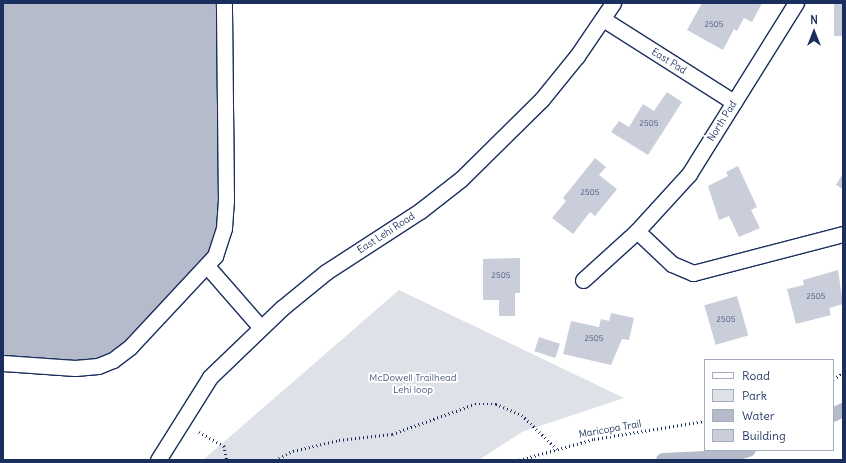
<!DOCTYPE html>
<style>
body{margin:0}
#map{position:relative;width:846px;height:463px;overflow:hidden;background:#fff;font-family:Delius,sans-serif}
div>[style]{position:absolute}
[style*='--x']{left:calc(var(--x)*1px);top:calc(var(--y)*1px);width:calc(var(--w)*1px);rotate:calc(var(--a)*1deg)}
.green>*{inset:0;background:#dee1e7}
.water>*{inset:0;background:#b5bbca}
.canal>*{height:14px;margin:-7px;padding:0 7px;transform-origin:7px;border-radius:7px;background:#b5bbca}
.building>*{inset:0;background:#caceda;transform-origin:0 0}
.path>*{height:2.5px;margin-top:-1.25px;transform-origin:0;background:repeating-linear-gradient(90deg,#1b2f5e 0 1px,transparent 0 4px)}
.roads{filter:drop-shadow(1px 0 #1b2f5e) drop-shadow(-1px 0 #1b2f5e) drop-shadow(0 1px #1b2f5e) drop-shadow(0 -1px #1b2f5e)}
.minor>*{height:15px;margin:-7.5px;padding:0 7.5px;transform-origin:7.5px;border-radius:7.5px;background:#fff}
span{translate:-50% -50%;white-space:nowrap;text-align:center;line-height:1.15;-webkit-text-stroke:4px #fff;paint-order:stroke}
.number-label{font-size:8px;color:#47577d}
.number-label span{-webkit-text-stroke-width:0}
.street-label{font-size:10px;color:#1b2f5e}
.park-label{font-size:10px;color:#4c5c80}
.frame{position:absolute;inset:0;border:4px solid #1b2f5e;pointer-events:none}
.legend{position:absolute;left:704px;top:359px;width:130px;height:92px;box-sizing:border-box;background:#fff;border:1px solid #a4acbf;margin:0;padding:5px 7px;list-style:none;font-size:12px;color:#1b2f5e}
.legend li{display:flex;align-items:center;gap:8px;height:20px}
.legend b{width:20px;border:1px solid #a4acbf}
.north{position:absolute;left:794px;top:12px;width:40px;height:40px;-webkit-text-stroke:3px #fff;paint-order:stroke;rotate:0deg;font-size:11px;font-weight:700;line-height:16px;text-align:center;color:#1b2f5e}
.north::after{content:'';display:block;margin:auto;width:14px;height:18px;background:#1b2f5e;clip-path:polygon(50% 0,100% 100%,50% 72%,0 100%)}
</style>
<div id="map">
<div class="green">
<div style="clip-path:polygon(399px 290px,624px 398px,522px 432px,479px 460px,203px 460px)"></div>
</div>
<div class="water">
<div style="clip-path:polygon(3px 3px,224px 3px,220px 243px,113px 360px,3px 363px)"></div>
</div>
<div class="canal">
<div style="--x:833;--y:415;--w:11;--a:-27"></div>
<div style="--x:663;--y:460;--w:64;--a:-2.7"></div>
<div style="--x:727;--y:457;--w:23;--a:-18"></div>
</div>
<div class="building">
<div style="clip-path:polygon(702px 3px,762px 3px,752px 22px,744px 18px,737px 31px,734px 29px,723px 50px,687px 30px)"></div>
<div style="left:834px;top:3px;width:9px;height:33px"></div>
<div style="clip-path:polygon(667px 92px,682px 102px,648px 155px,611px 132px,619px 121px,629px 127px,643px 104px,654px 111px)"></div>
<div style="clip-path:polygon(595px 158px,606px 167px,599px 175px,617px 189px,595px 216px,590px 212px,573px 234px,552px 218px,566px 201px,563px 198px)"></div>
<div style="clip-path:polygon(738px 166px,757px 207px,751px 210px,760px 228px,739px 237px,729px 216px,719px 220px,708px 186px,728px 176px,726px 172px)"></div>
<div style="clip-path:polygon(843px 173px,843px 189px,836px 185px)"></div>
<div style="clip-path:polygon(520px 258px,520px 293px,515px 293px,515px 316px,499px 316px,499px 300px,483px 300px,483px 259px)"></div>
<div style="clip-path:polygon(838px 270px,843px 304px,829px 308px,831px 315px,796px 324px,787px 289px,804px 285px,803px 280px)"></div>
<div style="left:737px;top:296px;width:41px;height:34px;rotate:74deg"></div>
<div style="clip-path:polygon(611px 313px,634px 318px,629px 340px,622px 339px,611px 365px,563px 354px,571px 321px,599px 327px,601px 319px,609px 321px)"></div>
<div style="left:539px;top:337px;width:22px;height:15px;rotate:18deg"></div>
</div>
<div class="path">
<div style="--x:833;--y:379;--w:12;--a:-31"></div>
<div style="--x:199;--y:432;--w:29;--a:29"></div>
<div style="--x:224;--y:446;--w:14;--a:78"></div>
<div style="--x:275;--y:460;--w:20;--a:-27"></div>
<div style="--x:293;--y:451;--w:47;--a:-13.4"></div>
<div style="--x:339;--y:440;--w:53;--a:-6.5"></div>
<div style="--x:392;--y:434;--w:88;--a:-19.9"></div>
<div style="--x:475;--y:404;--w:21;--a:0"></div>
<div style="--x:496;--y:404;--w:28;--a:23"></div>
<div style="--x:522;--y:415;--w:49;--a:44.2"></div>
<div style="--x:519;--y:460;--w:78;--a:-15.6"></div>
<div style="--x:594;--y:439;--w:112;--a:-9.2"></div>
</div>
<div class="roads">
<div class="minor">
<div style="--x:603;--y:19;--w:155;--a:32.4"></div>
<div style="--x:637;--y:231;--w:48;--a:43.3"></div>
<div style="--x:672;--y:264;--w:23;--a:23"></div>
<div style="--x:693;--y:273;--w:155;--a:-14.6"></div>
<div style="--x:207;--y:266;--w:82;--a:48.9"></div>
<div style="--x:583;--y:280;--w:73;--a:-42.2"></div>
<div style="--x:637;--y:231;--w:77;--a:-47.6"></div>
<div style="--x:689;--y:174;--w:202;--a:-58"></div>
<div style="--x:3;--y:363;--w:72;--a:4"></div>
<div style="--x:75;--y:368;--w:23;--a:-5"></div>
<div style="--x:98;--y:366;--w:16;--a:-22"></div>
<div style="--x:113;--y:360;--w:21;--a:-37"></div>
<div style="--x:130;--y:347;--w:125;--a:-47"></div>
<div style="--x:215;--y:256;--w:29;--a:-72"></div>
<div style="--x:224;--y:228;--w:27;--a:-86"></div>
<div style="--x:226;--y:201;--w:198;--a:-90.6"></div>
<div style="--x:158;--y:460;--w:98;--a:-57.9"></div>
<div style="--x:210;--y:377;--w:100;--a:-43.8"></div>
<div style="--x:282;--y:308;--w:57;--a:-39.3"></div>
<div style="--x:326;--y:272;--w:112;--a:-33"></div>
<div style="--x:420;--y:211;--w:52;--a:-38"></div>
<div style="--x:461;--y:179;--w:114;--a:-44.6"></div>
<div style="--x:542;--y:99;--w:55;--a:-50.9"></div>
<div style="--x:577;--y:56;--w:64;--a:-55.8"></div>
</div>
</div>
<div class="number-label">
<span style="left:714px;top:25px">2505</span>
<span style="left:649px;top:124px">2505</span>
<span style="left:590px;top:193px">2505</span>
<span style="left:501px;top:276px">2505</span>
<span style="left:816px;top:297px">2505</span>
<span style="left:726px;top:320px">2505</span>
<span style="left:594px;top:339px">2505</span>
</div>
<div class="street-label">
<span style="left:669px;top:61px;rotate:32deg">East Pad</span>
<span style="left:722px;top:121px;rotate:-58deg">North Pad</span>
<span style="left:386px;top:233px;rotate:-33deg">East Lehi Road</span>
<span style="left:610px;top:429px;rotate:-10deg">Maricopa Trail</span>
</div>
<div class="park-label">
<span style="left:413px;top:383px">McDowell Trailhead<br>Lehi loop</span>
</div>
<div class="frame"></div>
<ul class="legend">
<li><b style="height:5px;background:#fff"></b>Road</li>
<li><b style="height:11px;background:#dee1e7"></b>Park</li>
<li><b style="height:11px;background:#b5bbca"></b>Water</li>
<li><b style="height:11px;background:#caceda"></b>Building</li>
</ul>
<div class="north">N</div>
</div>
